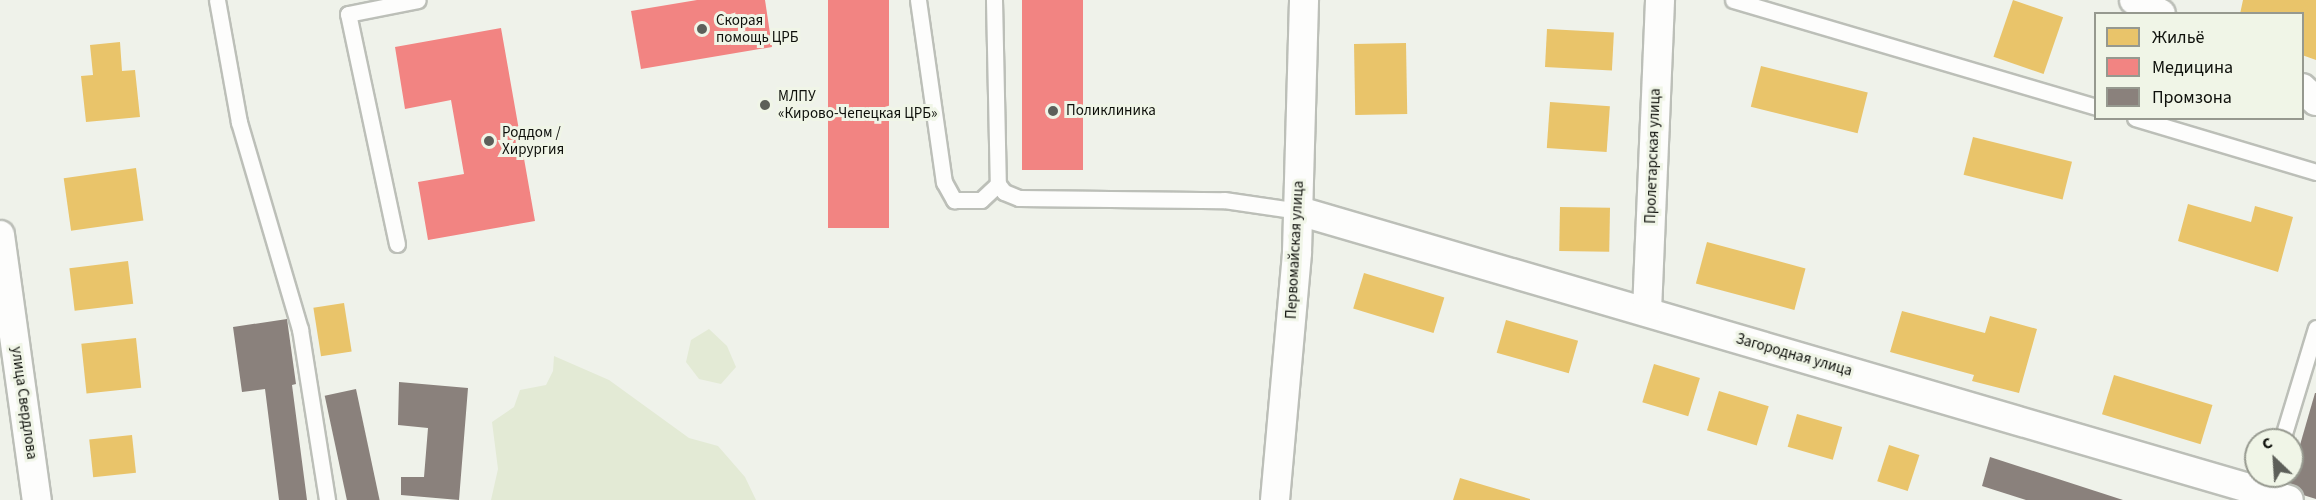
<!DOCTYPE html>
<meta charset="utf-8">
<style>
body{margin:0}
#map{position:relative;width:2316px;height:500px;overflow:hidden;background:#eff2ea;font-family:"Source Sans 3",sans-serif}
div>[style]{position:absolute}
[style*='--x']{left:calc(var(--x)*1px);top:calc(var(--y)*1px);width:calc(var(--w)*1px);rotate:calc(var(--a)*1deg)}
.green>*{inset:0;background:#e3ead5}
.homes>*{inset:0;background:#e9c46a;transform-origin:0 0}
.health>*{inset:0;background:#f28482;transform-origin:0 0}
.industry>*{inset:0;background:#8a817c;transform-origin:0 0}
.roads{filter:drop-shadow(2px 0 #bcbfb8) drop-shadow(-2px 0 #bcbfb8) drop-shadow(0 2px #bcbfb8) drop-shadow(0 -2px #bcbfb8)}
.service>*{height:15px;margin:-7.5px;padding:0 7.5px;transform-origin:7.5px;border-radius:7.5px;background:#fdfdfc}
.minor>*{height:28px;margin:-14px;padding:0 14px;transform-origin:14px;border-radius:14px;background:#fdfdfc}
.dots>*{width:16px;height:16px;translate:-50% -50%;box-sizing:border-box;border:3px solid #f0f5e7;border-radius:50%}
span{translate:-50% -50%;white-space:nowrap;text-align:center;line-height:1.15;-webkit-text-stroke:6px #f0f5e7;paint-order:stroke}
.poi-label{font-size:15px;color:#0e100b}
.left{translate:0 -50%;text-align:left}
.street-label{font-size:15px;color:#0e100b}
.legend{position:absolute;left:2094px;top:12px;width:210px;height:108px;box-sizing:border-box;background:#f0f5e7;border:2px solid #96998f;margin:0;padding:8px 10px;list-style:none;font-size:18px;color:#0e100b}
.legend li{display:flex;align-items:center;gap:12px;height:30px}
.legend b{width:30px;border:2px solid #96998f}
.north{position:absolute;left:2244px;top:428px;width:60px;height:60px;box-sizing:border-box;background:#f0f5e7;border:2px solid #96998f;border-radius:50%;rotate:335deg;font-size:16px;font-weight:700;line-height:24px;text-align:center;color:#0e100b}
.north::after{content:'';display:block;margin:auto;width:21px;height:27px;background:#5d5f59;clip-path:polygon(50% 0,100% 100%,50% 72%,0 100%)}
</style>
<div id="map">
<div class="green">
<div style="clip-path:polygon(709px 329px,727px 346px,736px 367px,721px 384px,699px 379px,686px 362px,691px 340px)"></div>
<div style="clip-path:polygon(554px 356px,609px 380px,689px 438px,718px 446px,745px 477px,756px 500px,491px 500px,498px 469px,492px 422px,514px 407px,520px 390px,546px 385px,553px 371px)"></div>
</div>
<div class="homes">
<div style="left:2013px;top:0;width:53px;height:60px;rotate:19deg"></div>
<div style="clip-path:polygon(2243px 0,2316px 0,2316px 60px,2302px 55px,2302px 14px,2240px 14px)"></div>
<div style="left:1547px;top:29px;width:67px;height:38px;rotate:3deg"></div>
<div style="clip-path:polygon(120px 42px,122px 71px,135px 70px,140px 117px,86px 122px,81px 76px,93px 75px,90px 45px)"></div>
<div style="left:1406px;top:43px;width:71px;height:52px;rotate:89deg"></div>
<div style="left:1761px;top:66px;width:110px;height:42px;rotate:14deg"></div>
<div style="left:1550px;top:102px;width:60px;height:46px;rotate:4deg"></div>
<div style="left:1973px;top:137px;width:102px;height:39px;rotate:14deg"></div>
<div style="left:136px;top:168px;width:53px;height:73px;rotate:82deg"></div>
<div style="clip-path:polygon(2188px 204px,2251px 222px,2255px 206px,2293px 217px,2278px 272px,2178px 241px)"></div>
<div style="left:1560px;top:207px;width:50px;height:44px;rotate:1deg"></div>
<div style="left:1707px;top:242px;width:102px;height:43px;rotate:15deg"></div>
<div style="left:128px;top:261px;width:43px;height:59px;rotate:83deg"></div>
<div style="left:1364px;top:273px;width:84px;height:37px;rotate:17deg"></div>
<div style="left:344px;top:303px;width:49px;height:31px;rotate:81deg"></div>
<div style="clip-path:polygon(1902px 311px,1985px 333px,1990px 316px,2037px 329px,2019px 393px,1972px 381px,1974px 375px,1890px 352px)"></div>
<div style="left:1506px;top:320px;width:75px;height:34px;rotate:16deg"></div>
<div style="left:136px;top:338px;width:50px;height:55px;rotate:84deg"></div>
<div style="left:1654px;top:364px;width:48px;height:40px;rotate:17deg"></div>
<div style="left:2114px;top:375px;width:103px;height:41px;rotate:17deg"></div>
<div style="left:1719px;top:391px;width:52px;height:41px;rotate:17deg"></div>
<div style="left:1797px;top:414px;width:47px;height:34px;rotate:16deg"></div>
<div style="left:132px;top:435px;width:38px;height:43px;rotate:84deg"></div>
<div style="left:1889px;top:445px;width:32px;height:38px;rotate:18deg"></div>
<div style="clip-path:polygon(1460px 478px,1530px 499px,1530px 500px,1453px 500px)"></div>
</div>
<div class="health">
<div style="clip-path:polygon(697px 0,765px 0,772px 47px,641px 69px,631px 11px)"></div>
<div style="left:828px;top:0;width:61px;height:228px"></div>
<div style="left:1022px;top:0;width:61px;height:170px"></div>
<div style="clip-path:polygon(501px 28px,535px 221px,428px 240px,418px 182px,464px 174px,451px 100px,405px 109px,395px 47px)"></div>
</div>
<div class="industry">
<div style="clip-path:polygon(287px 319px,296px 384px,292px 385px,307px 500px,279px 500px,265px 389px,242px 392px,233px 327px)"></div>
<div style="clip-path:polygon(399px 382px,468px 388px,459px 500px,401px 495px,401px 477px,424px 477px,428px 428px,398px 425px)"></div>
<div style="left:356px;top:389px;width:114px;height:32px;rotate:78deg"></div>
<div style="clip-path:polygon(2315px 393px,2316px 393px,2316px 499px,2287px 490px)"></div>
<div style="clip-path:polygon(1990px 457px,2123px 500px,2026px 500px,1982px 486px)"></div>
</div>
<div class="roads">
<div class="service">
<div style="--x:217;--y:0;--w:124;--a:79.8"></div>
<div style="--x:239;--y:122;--w:216;--a:73.6"></div>
<div style="--x:300;--y:329;--w:173;--a:81"></div>
<div style="--x:918;--y:0;--w:184;--a:81.9"></div>
<div style="--x:944;--y:182;--w:21;--a:61"></div>
<div style="--x:954;--y:200;--w:27;--a:0"></div>
<div style="--x:981;--y:200;--w:23;--a:-43"></div>
<div style="--x:998;--y:184;--w:10;--a:53"></div>
<div style="--x:1004;--y:192;--w:16;--a:22"></div>
<div style="--x:1019;--y:198;--w:205;--a:0.6"></div>
<div style="--x:1224;--y:200;--w:76;--a:8.3"></div>
<div style="--x:994;--y:0;--w:184;--a:88.8"></div>
<div style="--x:1733;--y:0;--w:378;--a:16.4"></div>
<div style="--x:2135;--y:118;--w:189;--a:16.6"></div>
<div style="--x:397;--y:244;--w:235;--a:-102"></div>
<div style="--x:348;--y:14;--w:71;--a:-11.3"></div>
<div style="--x:2282;--y:440;--w:117;--a:-73.1"></div>
</div>
<div class="minor">
<div style="--x:2134;--y:0;--w:30;--a:27"></div>
<div style="--x:2302;--y:88;--w:19;--a:43"></div>
<div style="--x:1299;--y:211;--w:1031;--a:16.27"></div>
<div style="--x:0;--y:235;--w:268;--a:82.1"></div>
<div style="--x:1647;--y:311;--w:311;--a:-87.6"></div>
<div style="--x:1275;--y:500;--w:249;--a:-84.9"></div>
<div style="--x:1297;--y:252;--w:252;--a:-88.4"></div>
</div>
</div>
<div class="dots">
<div style="left:702px;top:29px;background:#5d5f59"></div>
<div style="left:765px;top:105px;background:#5d5f59"></div>
<div style="left:1053px;top:111px;background:#5d5f59"></div>
<div style="left:489px;top:141px;background:#5d5f59"></div>
</div>
<div class="poi-label">
<span class="left" style="left:716px;top:29px">Скорая<br>помощь ЦРБ</span>
<span class="left" style="left:778px;top:105px">МЛПУ<br>«Кирово-Чепецкая ЦРБ»</span>
<span class="left" style="left:1066px;top:111px">Поликлиника</span>
<span class="left" style="left:502px;top:141px">Роддом /<br>Хирургия</span>
</div>
<div class="street-label">
<span style="left:1653px;top:156px;rotate:-88deg">Пролетарская улица</span>
<span style="left:1295px;top:250px;rotate:-87deg">Первомайская улица</span>
<span style="left:1794px;top:355px;rotate:16deg">Загородная улица</span>
<span style="left:24px;top:403px;rotate:82deg">улица Свердлова</span>
</div>
<ul class="legend">
<li><b style="height:16px;background:#e9c46a"></b>Жильё</li>
<li><b style="height:16px;background:#f28482"></b>Медицина</li>
<li><b style="height:16px;background:#8a817c"></b>Промзона</li>
</ul>
<div class="north">С</div>
</div>
